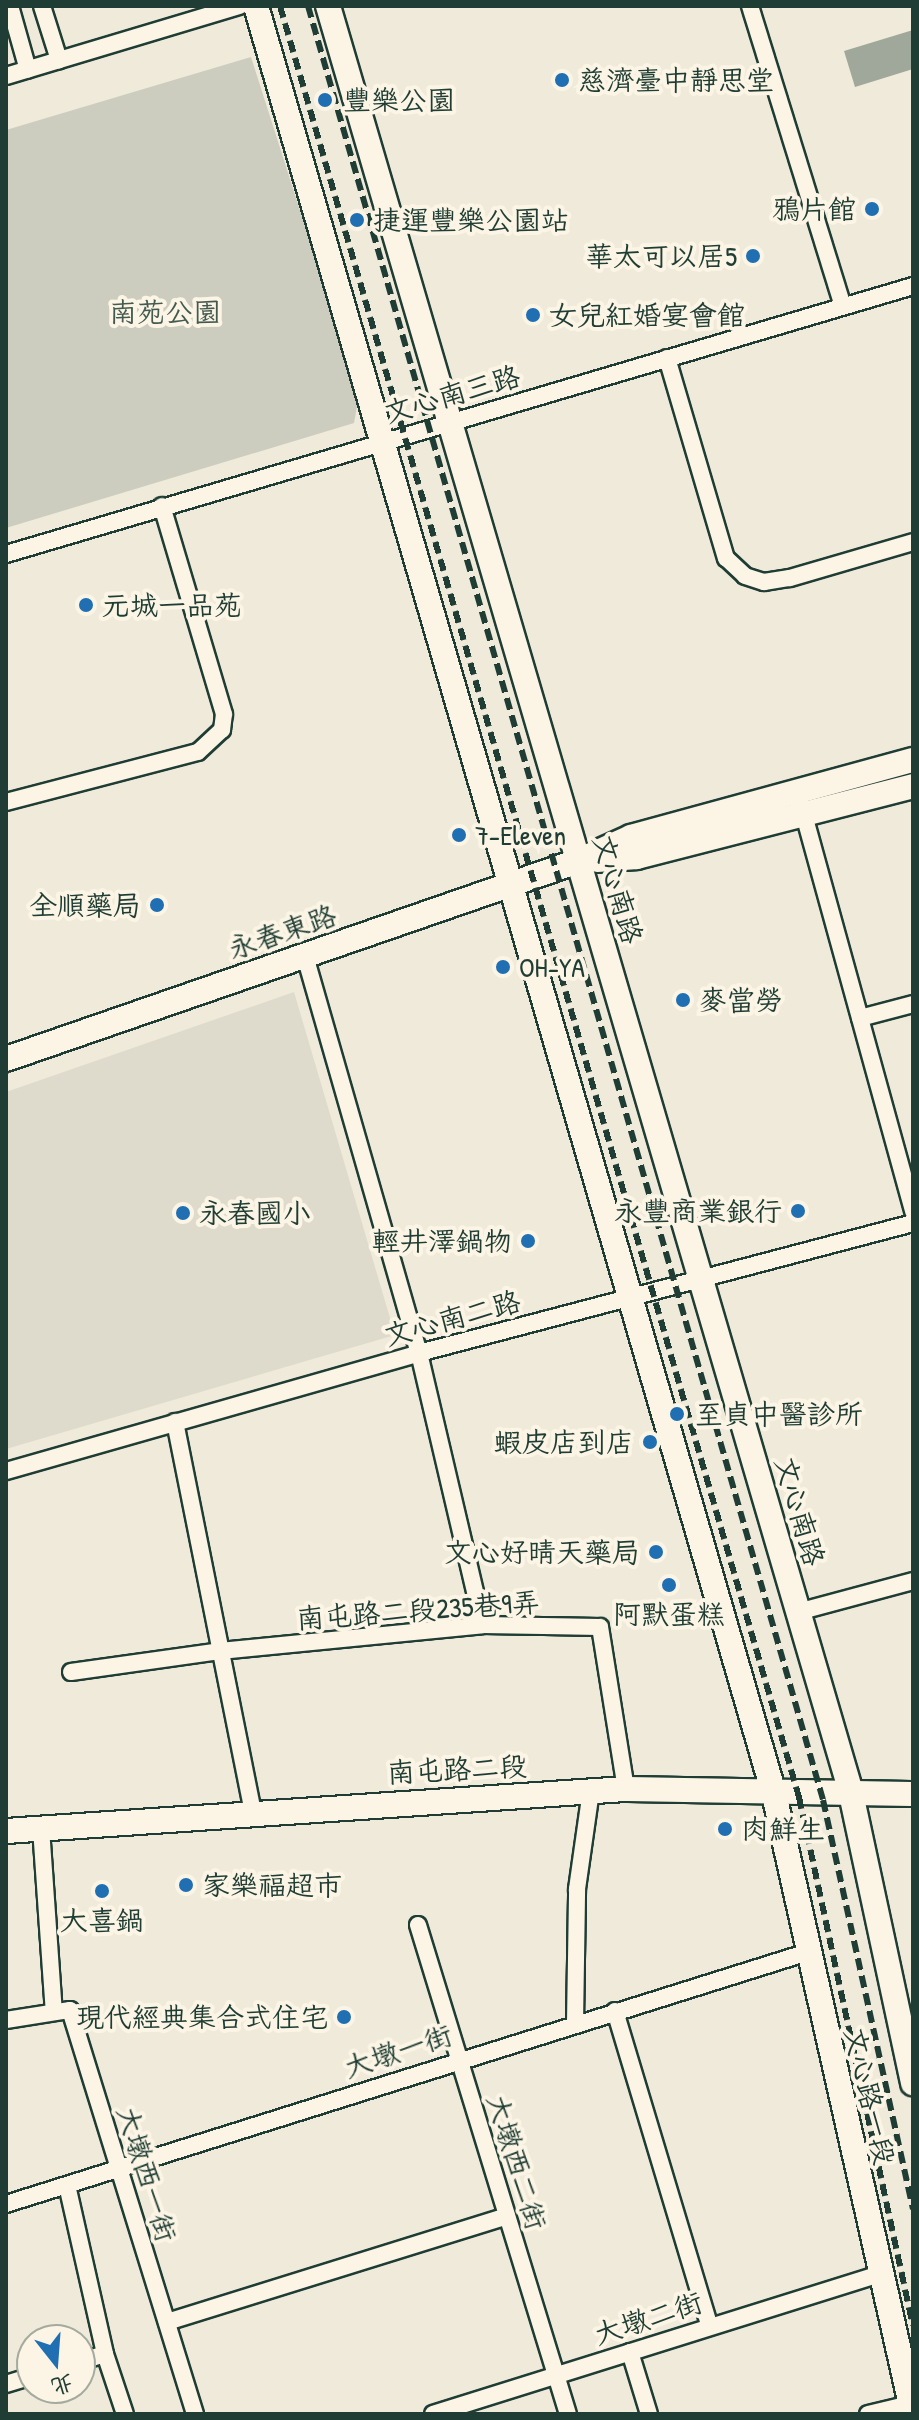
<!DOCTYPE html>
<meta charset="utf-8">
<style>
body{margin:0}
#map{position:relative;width:919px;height:2420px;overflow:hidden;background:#efeada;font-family:"Patrick Hand","LXGW WenKai TC",sans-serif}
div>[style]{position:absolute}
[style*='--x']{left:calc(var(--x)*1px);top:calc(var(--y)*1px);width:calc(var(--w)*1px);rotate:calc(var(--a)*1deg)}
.built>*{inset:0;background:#dedbcc}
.green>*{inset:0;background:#cccdbf}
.water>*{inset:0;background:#9fa89a}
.roads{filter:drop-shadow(2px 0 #1f3d34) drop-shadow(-2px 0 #1f3d34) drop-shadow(0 2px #1f3d34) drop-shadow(0 -2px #1f3d34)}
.street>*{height:16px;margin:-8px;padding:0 8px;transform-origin:8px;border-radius:8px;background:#fcf5e5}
.secondary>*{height:24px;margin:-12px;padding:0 12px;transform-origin:12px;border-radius:12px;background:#fcf5e5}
.rail>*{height:6px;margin-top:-3px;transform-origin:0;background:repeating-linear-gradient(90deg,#1f3d34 0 12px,transparent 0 18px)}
.dots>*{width:22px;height:22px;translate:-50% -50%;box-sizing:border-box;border:4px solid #fcf5e5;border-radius:50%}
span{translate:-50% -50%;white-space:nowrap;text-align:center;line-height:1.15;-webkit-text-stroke:8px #fcf5e5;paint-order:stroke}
.poi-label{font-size:28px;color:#1f3d34}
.left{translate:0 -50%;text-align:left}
.right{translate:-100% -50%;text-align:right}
.park-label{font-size:28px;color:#425a50}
.street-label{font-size:28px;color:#1f3d34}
.frame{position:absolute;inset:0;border:8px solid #1f3d34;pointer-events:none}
.north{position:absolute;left:16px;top:2324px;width:80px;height:80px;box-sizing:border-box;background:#fcf5e5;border:2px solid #a4ab9e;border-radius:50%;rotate:163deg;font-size:22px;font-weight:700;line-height:32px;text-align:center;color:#1f3d34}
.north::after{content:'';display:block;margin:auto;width:28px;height:36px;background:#1f6fb2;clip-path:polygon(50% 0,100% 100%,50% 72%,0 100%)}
</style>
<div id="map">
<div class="built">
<div style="clip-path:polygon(294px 992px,395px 1335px,6px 1449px,6px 1092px)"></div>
</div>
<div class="green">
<div style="clip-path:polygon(251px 57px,359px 395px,354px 423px,6px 528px,6px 130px)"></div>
</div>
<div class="water">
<div style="clip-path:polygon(913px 30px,913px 69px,855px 87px,844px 51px)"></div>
</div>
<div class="roads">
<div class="street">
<div style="--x:10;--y:6;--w:66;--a:74.3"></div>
<div style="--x:42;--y:6;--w:57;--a:72.5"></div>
<div style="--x:750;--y:6;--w:314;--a:72.8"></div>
<div style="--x:6;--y:76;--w:244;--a:-16.7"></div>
<div style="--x:667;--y:358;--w:209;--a:73.6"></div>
<div style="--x:726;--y:558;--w:26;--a:43"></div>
<div style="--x:745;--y:576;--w:20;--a:18"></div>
<div style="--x:764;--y:582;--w:26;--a:-9"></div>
<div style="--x:790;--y:578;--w:128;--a:-16.3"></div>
<div style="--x:6;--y:554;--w:946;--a:-16.46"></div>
<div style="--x:6;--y:802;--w:198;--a:-14.6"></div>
<div style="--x:198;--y:752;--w:33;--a:-43"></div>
<div style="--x:222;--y:730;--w:16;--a:-83"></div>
<div style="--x:224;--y:714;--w:217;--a:-106.6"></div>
<div style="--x:801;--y:804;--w:423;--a:74.6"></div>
<div style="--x:305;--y:956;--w:413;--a:74"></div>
<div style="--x:419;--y:1353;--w:279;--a:76.8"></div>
<div style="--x:860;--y:1018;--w:55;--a:-14.8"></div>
<div style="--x:175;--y:1422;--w:397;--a:78.7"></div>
<div style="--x:6;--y:1471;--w:430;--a:-15.9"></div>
<div style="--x:419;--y:1353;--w:511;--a:-14.74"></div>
<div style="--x:798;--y:1612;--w:119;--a:-15.1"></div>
<div style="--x:71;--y:1672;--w:150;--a:-8"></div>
<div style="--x:220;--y:1651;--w:264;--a:-5.6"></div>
<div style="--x:483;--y:1625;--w:117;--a:1"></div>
<div style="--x:600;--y:1627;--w:164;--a:80.9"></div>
<div style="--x:41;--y:1828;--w:184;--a:86"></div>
<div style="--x:418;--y:1925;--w:511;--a:72.95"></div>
<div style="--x:615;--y:2011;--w:328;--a:73.3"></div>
<div style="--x:6;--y:2020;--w:65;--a:-8.9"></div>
<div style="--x:70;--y:2010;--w:423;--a:72.8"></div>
<div style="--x:575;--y:2023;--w:134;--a:-89.1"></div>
<div style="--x:577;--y:1889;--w:99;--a:-81.9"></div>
<div style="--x:67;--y:2185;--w:173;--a:77.3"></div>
<div style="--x:105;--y:2354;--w:63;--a:71.6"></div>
<div style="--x:6;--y:2204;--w:841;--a:-17.44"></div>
<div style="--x:167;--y:2322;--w:356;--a:-17.3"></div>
<div style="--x:630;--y:2352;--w:65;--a:73"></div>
<div style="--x:80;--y:2362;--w:26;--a:-18"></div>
<div style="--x:6;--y:2384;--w:27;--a:-17"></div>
<div style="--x:433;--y:2414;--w:467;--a:-17.4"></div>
<div style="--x:868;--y:2414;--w:43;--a:-13.4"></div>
</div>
<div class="secondary">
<div style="--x:256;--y:6;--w:1857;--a:73.84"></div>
<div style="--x:773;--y:1790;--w:640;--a:77.35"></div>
<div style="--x:328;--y:6;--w:1858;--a:73.68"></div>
<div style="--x:850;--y:1789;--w:301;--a:77.9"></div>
<div style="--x:597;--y:860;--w:40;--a:-4.3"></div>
<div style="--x:637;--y:857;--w:285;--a:-14.4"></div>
<div style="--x:6;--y:1059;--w:605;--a:-19.09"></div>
<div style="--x:578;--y:861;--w:58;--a:-24.4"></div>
<div style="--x:631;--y:837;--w:292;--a:-15.3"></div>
<div style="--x:6;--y:1831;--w:621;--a:-3.88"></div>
<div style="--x:626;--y:1789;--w:287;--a:1"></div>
</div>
</div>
<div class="rail">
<div style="--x:280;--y:6;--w:1865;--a:73.84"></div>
<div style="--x:799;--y:1797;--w:541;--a:77.84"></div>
<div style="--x:308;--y:6;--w:1866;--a:73.98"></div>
<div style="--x:823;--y:1800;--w:419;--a:77.6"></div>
</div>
<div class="dots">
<div style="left:562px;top:80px;background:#1f6fb2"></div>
<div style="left:325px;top:100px;background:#1f6fb2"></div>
<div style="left:872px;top:209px;background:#1f6fb2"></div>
<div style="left:357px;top:220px;background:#1f6fb2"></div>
<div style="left:753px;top:256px;background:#1f6fb2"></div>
<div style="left:533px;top:315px;background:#1f6fb2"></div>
<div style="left:86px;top:605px;background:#1f6fb2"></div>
<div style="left:459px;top:835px;background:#1f6fb2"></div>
<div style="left:157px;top:905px;background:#1f6fb2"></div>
<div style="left:503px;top:967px;background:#1f6fb2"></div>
<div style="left:683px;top:1000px;background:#1f6fb2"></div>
<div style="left:798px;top:1211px;background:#1f6fb2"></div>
<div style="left:183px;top:1213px;background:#1f6fb2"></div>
<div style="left:528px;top:1241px;background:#1f6fb2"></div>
<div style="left:677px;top:1414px;background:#1f6fb2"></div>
<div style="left:650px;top:1442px;background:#1f6fb2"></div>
<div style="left:656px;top:1552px;background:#1f6fb2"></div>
<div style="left:669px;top:1585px;background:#1f6fb2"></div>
<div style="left:725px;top:1829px;background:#1f6fb2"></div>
<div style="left:186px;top:1885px;background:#1f6fb2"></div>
<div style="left:102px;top:1891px;background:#1f6fb2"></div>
<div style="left:344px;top:2017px;background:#1f6fb2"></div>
</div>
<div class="poi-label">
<span class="left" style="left:578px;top:80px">慈濟臺中靜思堂</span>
<span class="left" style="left:343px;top:100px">豐樂公園</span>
<span class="right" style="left:856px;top:209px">鴉片館</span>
<span class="left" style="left:373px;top:220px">捷運豐樂公園站</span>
<span class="right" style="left:737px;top:256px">華太可以居5</span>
<span class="left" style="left:549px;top:315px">女兒紅婚宴會館</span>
<span class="left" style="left:102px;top:605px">元城一品苑</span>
<span class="left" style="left:475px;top:835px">7-Eleven</span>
<span class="right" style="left:141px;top:905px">全順藥局</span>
<span class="left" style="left:519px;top:967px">OH-YA</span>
<span class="left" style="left:699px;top:1000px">麥當勞</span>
<span class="right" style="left:782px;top:1211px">永豐商業銀行</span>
<span class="left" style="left:199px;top:1213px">永春國小</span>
<span class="right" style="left:512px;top:1241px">輕井澤鍋物</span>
<span class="left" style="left:695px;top:1414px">至貞中醫診所</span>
<span class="right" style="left:634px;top:1442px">蝦皮店到店</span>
<span class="right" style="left:640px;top:1552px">文心好晴天藥局</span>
<span style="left:669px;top:1614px">阿默蛋糕</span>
<span class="left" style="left:741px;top:1829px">肉鮮生</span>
<span class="left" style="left:202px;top:1885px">家樂福超市</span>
<span style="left:102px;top:1920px">大喜鍋</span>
<span class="right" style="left:328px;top:2017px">現代經典集合式住宅</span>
</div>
<div class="park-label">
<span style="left:165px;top:312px">南苑公園</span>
</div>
<div class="street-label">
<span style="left:452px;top:394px;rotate:-16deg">文心南三路</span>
<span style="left:618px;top:889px;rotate:74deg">文心南路</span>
<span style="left:282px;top:932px;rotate:-19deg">永春東路</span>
<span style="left:452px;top:1318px;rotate:-15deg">文心南二路</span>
<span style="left:800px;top:1511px;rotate:74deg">文心南路</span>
<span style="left:418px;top:1610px;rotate:-4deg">南屯路二段235巷9弄</span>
<span style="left:457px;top:1769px;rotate:-3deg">南屯路二段</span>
<span style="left:398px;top:2051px;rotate:-18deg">大墩一街</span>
<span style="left:870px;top:2096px;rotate:77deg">文心路一段</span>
<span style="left:517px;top:2162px;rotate:73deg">大墩西二街</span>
<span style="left:147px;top:2174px;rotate:73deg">大墩西一街</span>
<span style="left:648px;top:2318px;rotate:-18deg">大墩二街</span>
</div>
<div class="frame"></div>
<div class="north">北</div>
</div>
